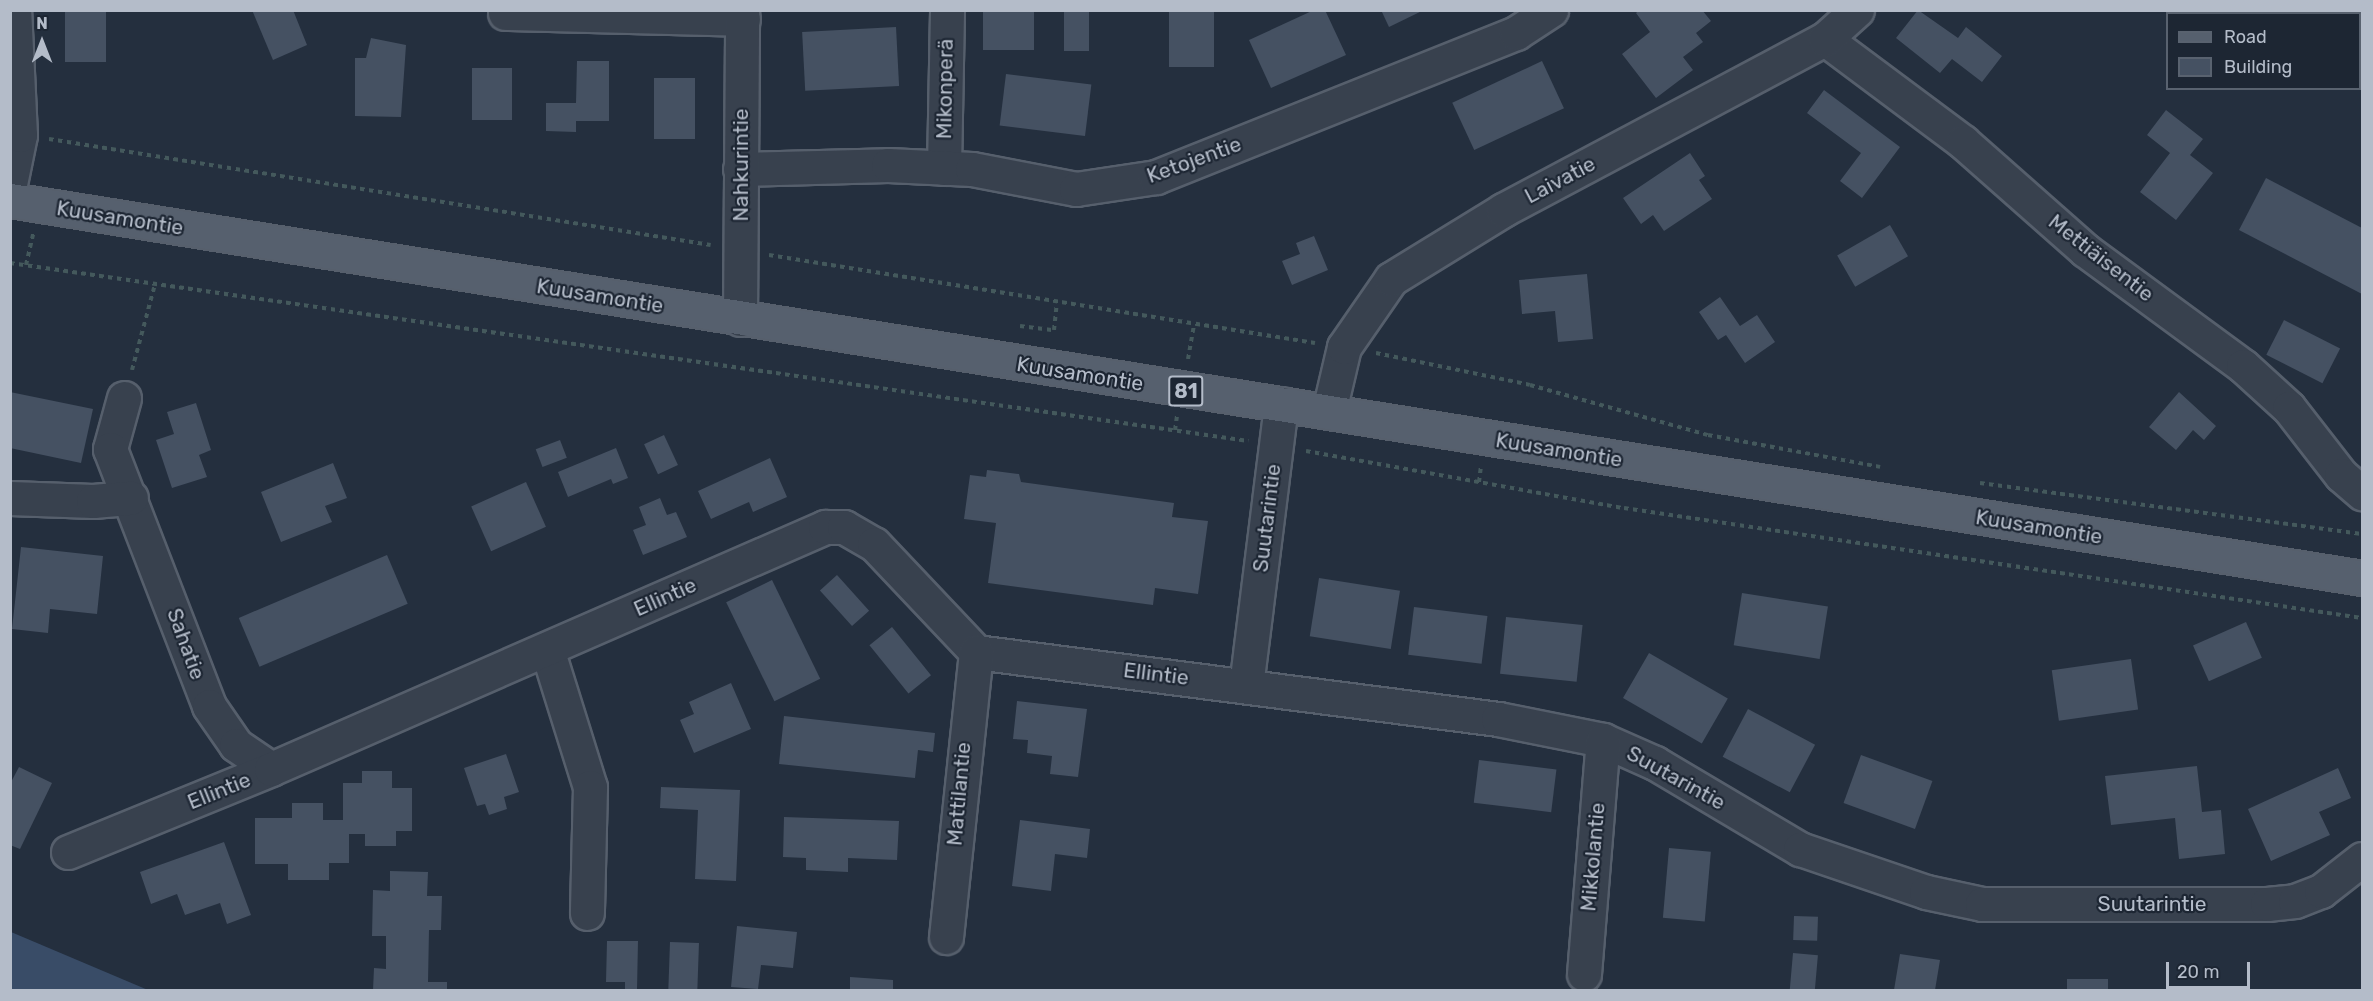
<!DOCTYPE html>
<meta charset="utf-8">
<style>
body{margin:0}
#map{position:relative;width:2373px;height:1001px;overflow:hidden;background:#242f3e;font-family:Rubik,sans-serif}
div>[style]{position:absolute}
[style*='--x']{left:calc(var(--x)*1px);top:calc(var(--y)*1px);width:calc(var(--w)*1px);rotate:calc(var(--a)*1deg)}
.water>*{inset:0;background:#394c67}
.building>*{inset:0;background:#455162;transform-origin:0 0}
.path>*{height:4px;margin-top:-2px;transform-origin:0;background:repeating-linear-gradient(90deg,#44595c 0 4.5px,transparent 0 9px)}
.roads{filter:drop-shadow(2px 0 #565f6c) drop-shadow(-2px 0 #565f6c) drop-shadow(0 2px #565f6c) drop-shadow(0 -2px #565f6c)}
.minor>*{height:33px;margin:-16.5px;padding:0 16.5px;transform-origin:16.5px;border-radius:16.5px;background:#38414e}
.primary>*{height:33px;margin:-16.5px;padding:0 16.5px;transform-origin:16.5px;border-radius:16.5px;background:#56606e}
span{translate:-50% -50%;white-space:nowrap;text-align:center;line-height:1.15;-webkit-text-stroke:4.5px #1d2633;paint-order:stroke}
.shield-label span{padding:2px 4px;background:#1d2633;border:2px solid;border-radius:4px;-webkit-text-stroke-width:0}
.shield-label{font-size:20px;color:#b4bcc9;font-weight:700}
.street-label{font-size:21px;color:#b4bcc9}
.frame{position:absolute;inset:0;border:12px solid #b4bcc9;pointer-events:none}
.legend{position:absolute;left:2166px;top:12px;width:195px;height:78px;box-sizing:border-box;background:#1d2633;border:2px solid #59626f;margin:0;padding:8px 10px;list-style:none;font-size:18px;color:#b4bcc9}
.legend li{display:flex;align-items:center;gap:12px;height:30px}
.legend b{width:30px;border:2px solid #59626f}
.north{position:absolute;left:12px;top:12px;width:60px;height:60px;-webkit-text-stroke:4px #1d2633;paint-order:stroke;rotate:0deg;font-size:16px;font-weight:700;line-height:24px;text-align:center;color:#b4bcc9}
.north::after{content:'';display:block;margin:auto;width:21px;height:27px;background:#b4bcc9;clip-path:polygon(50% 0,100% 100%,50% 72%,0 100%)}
.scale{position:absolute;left:2166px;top:962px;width:84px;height:27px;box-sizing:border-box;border:3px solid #b4bcc9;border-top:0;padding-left:8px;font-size:18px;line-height:21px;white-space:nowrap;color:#b4bcc9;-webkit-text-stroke:4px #1d2633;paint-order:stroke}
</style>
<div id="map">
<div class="water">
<div style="clip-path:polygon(11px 932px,148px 990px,11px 990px)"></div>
</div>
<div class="building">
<div style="left:65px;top:10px;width:41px;height:52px"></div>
<div style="clip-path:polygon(252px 10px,293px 10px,307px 45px,273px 60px)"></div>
<div style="left:983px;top:10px;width:51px;height:40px"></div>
<div style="left:1064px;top:10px;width:25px;height:41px"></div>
<div style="left:1169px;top:10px;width:45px;height:57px"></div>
<div style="clip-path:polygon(1314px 10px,1325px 10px,1346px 55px,1271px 88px,1249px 40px)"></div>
<div style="clip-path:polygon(1381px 10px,1424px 10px,1389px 27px)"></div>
<div style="clip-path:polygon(1639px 10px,1702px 10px,1711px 21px,1696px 33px,1703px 42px,1683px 57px,1693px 70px,1656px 98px,1622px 54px,1650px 32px,1636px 13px)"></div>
<div style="clip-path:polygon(1918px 10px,1958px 38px,1966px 27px,2002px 56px,1982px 82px,1952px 59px,1940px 73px,1896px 38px)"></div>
<div style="left:896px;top:27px;width:59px;height:94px;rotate:87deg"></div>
<div style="clip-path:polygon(371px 38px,406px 45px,401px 117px,355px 116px,355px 58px,366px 58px)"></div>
<div style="clip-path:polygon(577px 61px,609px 61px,609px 121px,576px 121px,576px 132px,546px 131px,546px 103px,576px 103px)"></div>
<div style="left:1542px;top:61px;width:52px;height:99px;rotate:65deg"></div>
<div style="left:472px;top:68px;width:40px;height:52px"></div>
<div style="left:1006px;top:74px;width:86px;height:52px;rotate:7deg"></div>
<div style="left:695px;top:78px;width:61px;height:41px;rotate:90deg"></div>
<div style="clip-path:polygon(1824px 90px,1900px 147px,1862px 198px,1840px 181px,1861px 153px,1807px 113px)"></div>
<div style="clip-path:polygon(2166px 110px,2203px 139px,2190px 155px,2213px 173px,2176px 220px,2140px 192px,2170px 153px,2147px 135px)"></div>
<div style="clip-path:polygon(1690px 153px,1705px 176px,1699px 180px,1712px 199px,1664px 231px,1653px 215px,1641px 224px,1623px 198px)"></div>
<div style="clip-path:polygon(2266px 178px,2362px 228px,2362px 294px,2239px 230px)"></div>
<div style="left:1890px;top:225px;width:36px;height:61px;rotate:60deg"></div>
<div style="clip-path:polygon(1314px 236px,1328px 270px,1292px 285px,1282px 261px,1300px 254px,1296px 243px)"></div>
<div style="clip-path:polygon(1587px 274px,1593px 339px,1558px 342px,1555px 311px,1522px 314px,1519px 280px)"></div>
<div style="clip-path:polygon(1720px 297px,1740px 326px,1757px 315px,1775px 342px,1745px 363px,1726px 335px,1718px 340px,1699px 312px)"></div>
<div style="left:2284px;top:320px;width:63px;height:39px;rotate:27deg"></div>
<div style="clip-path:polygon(10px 392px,93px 409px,81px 463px,10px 448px)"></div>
<div style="clip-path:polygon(2179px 392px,2216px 426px,2204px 440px,2193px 430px,2176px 450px,2149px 427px)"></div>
<div style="clip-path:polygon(196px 403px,211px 450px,199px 455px,207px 477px,172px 488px,156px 440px,174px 434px,167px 412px)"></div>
<div style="left:664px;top:435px;width:33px;height:22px;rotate:65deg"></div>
<div style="left:560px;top:440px;width:19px;height:26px;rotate:69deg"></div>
<div style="clip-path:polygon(616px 448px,628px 478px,613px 484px,611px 479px,568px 497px,558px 472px)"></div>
<div style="clip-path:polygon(770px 458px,787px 497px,753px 512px,749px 502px,711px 519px,698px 491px)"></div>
<div style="clip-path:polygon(333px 463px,347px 498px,325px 506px,332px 522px,281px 542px,261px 492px)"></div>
<div style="clip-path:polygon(987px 470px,1019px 474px,1021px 482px,1174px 503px,1172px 517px,1208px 521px,1198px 594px,1155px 588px,1153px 605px,988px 583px,996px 523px,964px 519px,970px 475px,986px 477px)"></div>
<div style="left:526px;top:482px;width:49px;height:60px;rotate:66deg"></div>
<div style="clip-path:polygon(660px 498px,667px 515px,676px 512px,687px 537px,643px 555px,633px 530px,646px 525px,639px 507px)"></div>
<div style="clip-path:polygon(21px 547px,103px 556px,97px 614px,50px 609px,48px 633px,12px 629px)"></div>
<div style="left:387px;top:555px;width:53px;height:161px;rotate:67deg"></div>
<div style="left:837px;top:575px;width:48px;height:23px;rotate:48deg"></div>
<div style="left:1319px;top:578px;width:82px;height:59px;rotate:9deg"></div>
<div style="left:772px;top:580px;width:110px;height:51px;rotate:64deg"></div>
<div style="left:1742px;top:593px;width:87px;height:53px;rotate:9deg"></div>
<div style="left:1414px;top:607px;width:74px;height:48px;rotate:7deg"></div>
<div style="left:1506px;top:617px;width:77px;height:57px;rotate:6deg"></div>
<div style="left:2246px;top:622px;width:39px;height:58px;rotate:66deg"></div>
<div style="left:892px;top:627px;width:62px;height:29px;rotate:51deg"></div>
<div style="left:1649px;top:653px;width:91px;height:52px;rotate:30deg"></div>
<div style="left:2131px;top:659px;width:51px;height:80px;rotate:82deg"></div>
<div style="clip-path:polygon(731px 683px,751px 729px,694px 753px,680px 720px,694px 714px,689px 702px)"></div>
<div style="clip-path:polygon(1017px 701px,1087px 709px,1078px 777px,1050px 774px,1052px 756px,1027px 753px,1028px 740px,1013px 739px)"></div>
<div style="left:1748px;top:709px;width:76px;height:54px;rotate:28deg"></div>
<div style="clip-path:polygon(784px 716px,935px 733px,933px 752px,918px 750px,915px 778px,779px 764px)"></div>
<div style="clip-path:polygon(506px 754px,519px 792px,504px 797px,507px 809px,489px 815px,485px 804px,477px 806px,464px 768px)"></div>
<div style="left:1861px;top:755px;width:76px;height:51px;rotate:20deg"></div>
<div style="left:1479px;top:760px;width:78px;height:43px;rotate:7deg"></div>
<div style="clip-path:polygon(2197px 766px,2202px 812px,2221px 810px,2225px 854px,2179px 859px,2175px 818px,2111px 825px,2105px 776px)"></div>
<div style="clip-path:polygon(19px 767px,52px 783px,20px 849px,10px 845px,10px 784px)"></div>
<div style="clip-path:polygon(2338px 768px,2351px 798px,2319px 812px,2330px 835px,2271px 861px,2248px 809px)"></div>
<div style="clip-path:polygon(362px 771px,392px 771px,392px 788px,412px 788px,412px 831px,396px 831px,396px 846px,365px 846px,365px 834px,349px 834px,349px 863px,329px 863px,329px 880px,288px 880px,288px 864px,255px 864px,255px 818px,292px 818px,292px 803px,323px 803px,323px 820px,343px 820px,343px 783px,362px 783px)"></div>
<div style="clip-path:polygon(661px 787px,740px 790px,736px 881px,695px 879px,698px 810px,660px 808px)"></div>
<div style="clip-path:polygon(784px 817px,899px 821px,897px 860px,848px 858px,848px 872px,806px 870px,806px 858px,783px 857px)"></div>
<div style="clip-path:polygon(1020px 820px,1090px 829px,1087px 858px,1055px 854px,1051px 891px,1012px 886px)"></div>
<div style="clip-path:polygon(224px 842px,251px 915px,227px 924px,220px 903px,185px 915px,177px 894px,151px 904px,140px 872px)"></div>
<div style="left:1669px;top:848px;width:42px;height:70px;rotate:5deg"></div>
<div style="clip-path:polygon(390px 871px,428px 872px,427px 896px,442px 896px,441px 930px,429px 930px,428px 982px,447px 982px,447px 990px,373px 990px,374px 968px,386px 969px,386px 936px,372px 936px,373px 890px,390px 891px)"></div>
<div style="left:1794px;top:916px;width:24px;height:24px;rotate:2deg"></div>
<div style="clip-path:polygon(737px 926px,797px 932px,793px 968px,761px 965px,758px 989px,731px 987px)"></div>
<div style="clip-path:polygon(607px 941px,638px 941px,637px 990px,625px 990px,625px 982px,606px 982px)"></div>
<div style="left:670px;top:942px;width:29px;height:48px;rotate:2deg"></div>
<div style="left:1793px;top:953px;width:25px;height:37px;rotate:5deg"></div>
<div style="clip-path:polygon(1900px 954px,1940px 960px,1935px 990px,1894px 990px)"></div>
<div style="clip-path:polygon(850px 977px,893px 980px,893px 990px,850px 990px)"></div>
<div style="left:2067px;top:979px;width:41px;height:11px"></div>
</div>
<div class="path">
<div style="--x:49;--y:139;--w:670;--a:9.1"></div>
<div style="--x:769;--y:255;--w:553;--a:9.16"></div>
<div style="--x:10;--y:263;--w:1251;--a:8.18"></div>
<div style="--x:26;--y:265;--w:32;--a:-77"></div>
<div style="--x:1020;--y:326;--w:34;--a:7"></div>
<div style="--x:1054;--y:330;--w:27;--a:-84"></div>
<div style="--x:1376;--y:353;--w:157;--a:11.7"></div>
<div style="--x:1530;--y:385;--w:185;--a:15.7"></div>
<div style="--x:1708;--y:435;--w:175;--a:10.5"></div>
<div style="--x:1188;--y:359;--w:34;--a:-80"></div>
<div style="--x:132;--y:370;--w:89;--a:-75"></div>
<div style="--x:1175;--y:430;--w:14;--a:-82"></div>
<div style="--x:1306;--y:451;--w:323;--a:10.2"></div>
<div style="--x:1624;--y:508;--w:746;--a:8.48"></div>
<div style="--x:1479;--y:482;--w:16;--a:-83"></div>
<div style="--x:1980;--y:483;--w:385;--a:7.6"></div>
</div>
<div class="roads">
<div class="minor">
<div style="--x:505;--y:13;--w:238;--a:1.4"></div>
<div style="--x:1825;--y:39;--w:172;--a:36.7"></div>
<div style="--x:1963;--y:142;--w:163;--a:41.5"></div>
<div style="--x:2085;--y:250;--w:196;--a:36.3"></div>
<div style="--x:2243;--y:366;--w:62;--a:42.4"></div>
<div style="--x:2289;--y:408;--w:85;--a:52.2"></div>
<div style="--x:2341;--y:475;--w:28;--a:41"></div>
<div style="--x:944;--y:168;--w:158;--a:-88.9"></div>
<div style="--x:740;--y:169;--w:148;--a:-1.5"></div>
<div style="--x:888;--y:165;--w:84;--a:2.7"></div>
<div style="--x:972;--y:169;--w:106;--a:10.9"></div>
<div style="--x:1076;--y:189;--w:81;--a:-8.5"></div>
<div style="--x:1156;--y:177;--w:388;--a:-21.8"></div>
<div style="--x:1516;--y:33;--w:42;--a:-33.3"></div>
<div style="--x:10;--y:184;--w:50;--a:-78.5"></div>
<div style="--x:20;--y:135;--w:125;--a:-92.7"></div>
<div style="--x:740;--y:319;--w:309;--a:-89.6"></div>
<div style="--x:124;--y:398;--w:53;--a:105.4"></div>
<div style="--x:110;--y:449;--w:275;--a:68.9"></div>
<div style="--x:209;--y:706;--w:47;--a:55.3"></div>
<div style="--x:236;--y:745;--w:42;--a:34.4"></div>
<div style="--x:1329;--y:411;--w:66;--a:-76.8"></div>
<div style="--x:1344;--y:347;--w:83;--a:-55.3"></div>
<div style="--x:1391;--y:279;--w:132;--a:-31.6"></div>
<div style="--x:1503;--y:210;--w:365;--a:-28"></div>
<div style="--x:1825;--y:39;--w:43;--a:-42.2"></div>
<div style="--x:10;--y:498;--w:83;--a:2.1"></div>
<div style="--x:93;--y:501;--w:38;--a:-5"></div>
<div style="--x:547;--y:649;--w:145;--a:72.7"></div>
<div style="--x:590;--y:787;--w:126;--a:91.4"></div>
<div style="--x:1246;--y:686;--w:284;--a:-82.9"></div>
<div style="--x:68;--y:852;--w:219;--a:-22.2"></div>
<div style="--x:271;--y:769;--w:605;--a:-23.6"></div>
<div style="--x:825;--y:527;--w:19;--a:0"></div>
<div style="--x:844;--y:527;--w:34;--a:30"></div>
<div style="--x:874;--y:544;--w:149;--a:46.6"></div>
<div style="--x:976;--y:652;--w:526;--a:7.31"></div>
<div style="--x:1498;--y:719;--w:107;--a:11.3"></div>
<div style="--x:1603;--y:740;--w:57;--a:23.9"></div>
<div style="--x:1655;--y:763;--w:169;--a:30.7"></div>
<div style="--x:1800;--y:849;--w:133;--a:18.8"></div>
<div style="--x:1926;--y:892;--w:57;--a:12.1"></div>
<div style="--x:1982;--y:904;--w:285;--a:0"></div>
<div style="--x:2267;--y:904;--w:28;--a:-6"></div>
<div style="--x:2295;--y:901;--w:28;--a:-21"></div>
<div style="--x:2321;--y:891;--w:52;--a:-38"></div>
<div style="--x:946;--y:937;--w:287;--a:-84"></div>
<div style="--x:1584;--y:974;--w:235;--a:-85.4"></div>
</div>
<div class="primary">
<div style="--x:10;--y:200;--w:2382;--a:9.13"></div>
</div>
</div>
<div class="shield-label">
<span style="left:1186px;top:391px">81</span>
</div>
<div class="street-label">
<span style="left:945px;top:89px;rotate:-89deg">Mikonperä</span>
<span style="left:1194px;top:160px;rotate:-20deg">Ketojentie</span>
<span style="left:741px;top:165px;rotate:-90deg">Nahkurintie</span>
<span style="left:1560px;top:180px;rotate:-28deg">Laivatie</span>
<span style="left:120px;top:218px;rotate:9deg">Kuusamontie</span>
<span style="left:2101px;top:258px;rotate:38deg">Mettiäisentie</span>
<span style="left:600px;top:296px;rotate:9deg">Kuusamontie</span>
<span style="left:1080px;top:374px;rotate:9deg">Kuusamontie</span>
<span style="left:1559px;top:450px;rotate:9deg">Kuusamontie</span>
<span style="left:1267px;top:518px;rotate:-83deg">Suutarintie</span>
<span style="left:2039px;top:527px;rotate:9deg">Kuusamontie</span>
<span style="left:665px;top:597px;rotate:-24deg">Ellintie</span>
<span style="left:186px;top:644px;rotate:70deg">Sahatie</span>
<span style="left:1156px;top:674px;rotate:7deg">Ellintie</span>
<span style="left:1676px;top:778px;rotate:29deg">Suutarintie</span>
<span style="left:219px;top:791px;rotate:-22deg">Ellintie</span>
<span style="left:959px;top:794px;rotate:-85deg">Mattilantie</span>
<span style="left:1593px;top:857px;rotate:-85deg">Mikkolantie</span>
<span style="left:2152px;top:904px">Suutarintie</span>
</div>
<div class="frame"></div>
<ul class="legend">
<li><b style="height:8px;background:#56606e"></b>Road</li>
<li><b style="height:16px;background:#455162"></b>Building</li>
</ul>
<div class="north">N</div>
<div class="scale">20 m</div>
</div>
